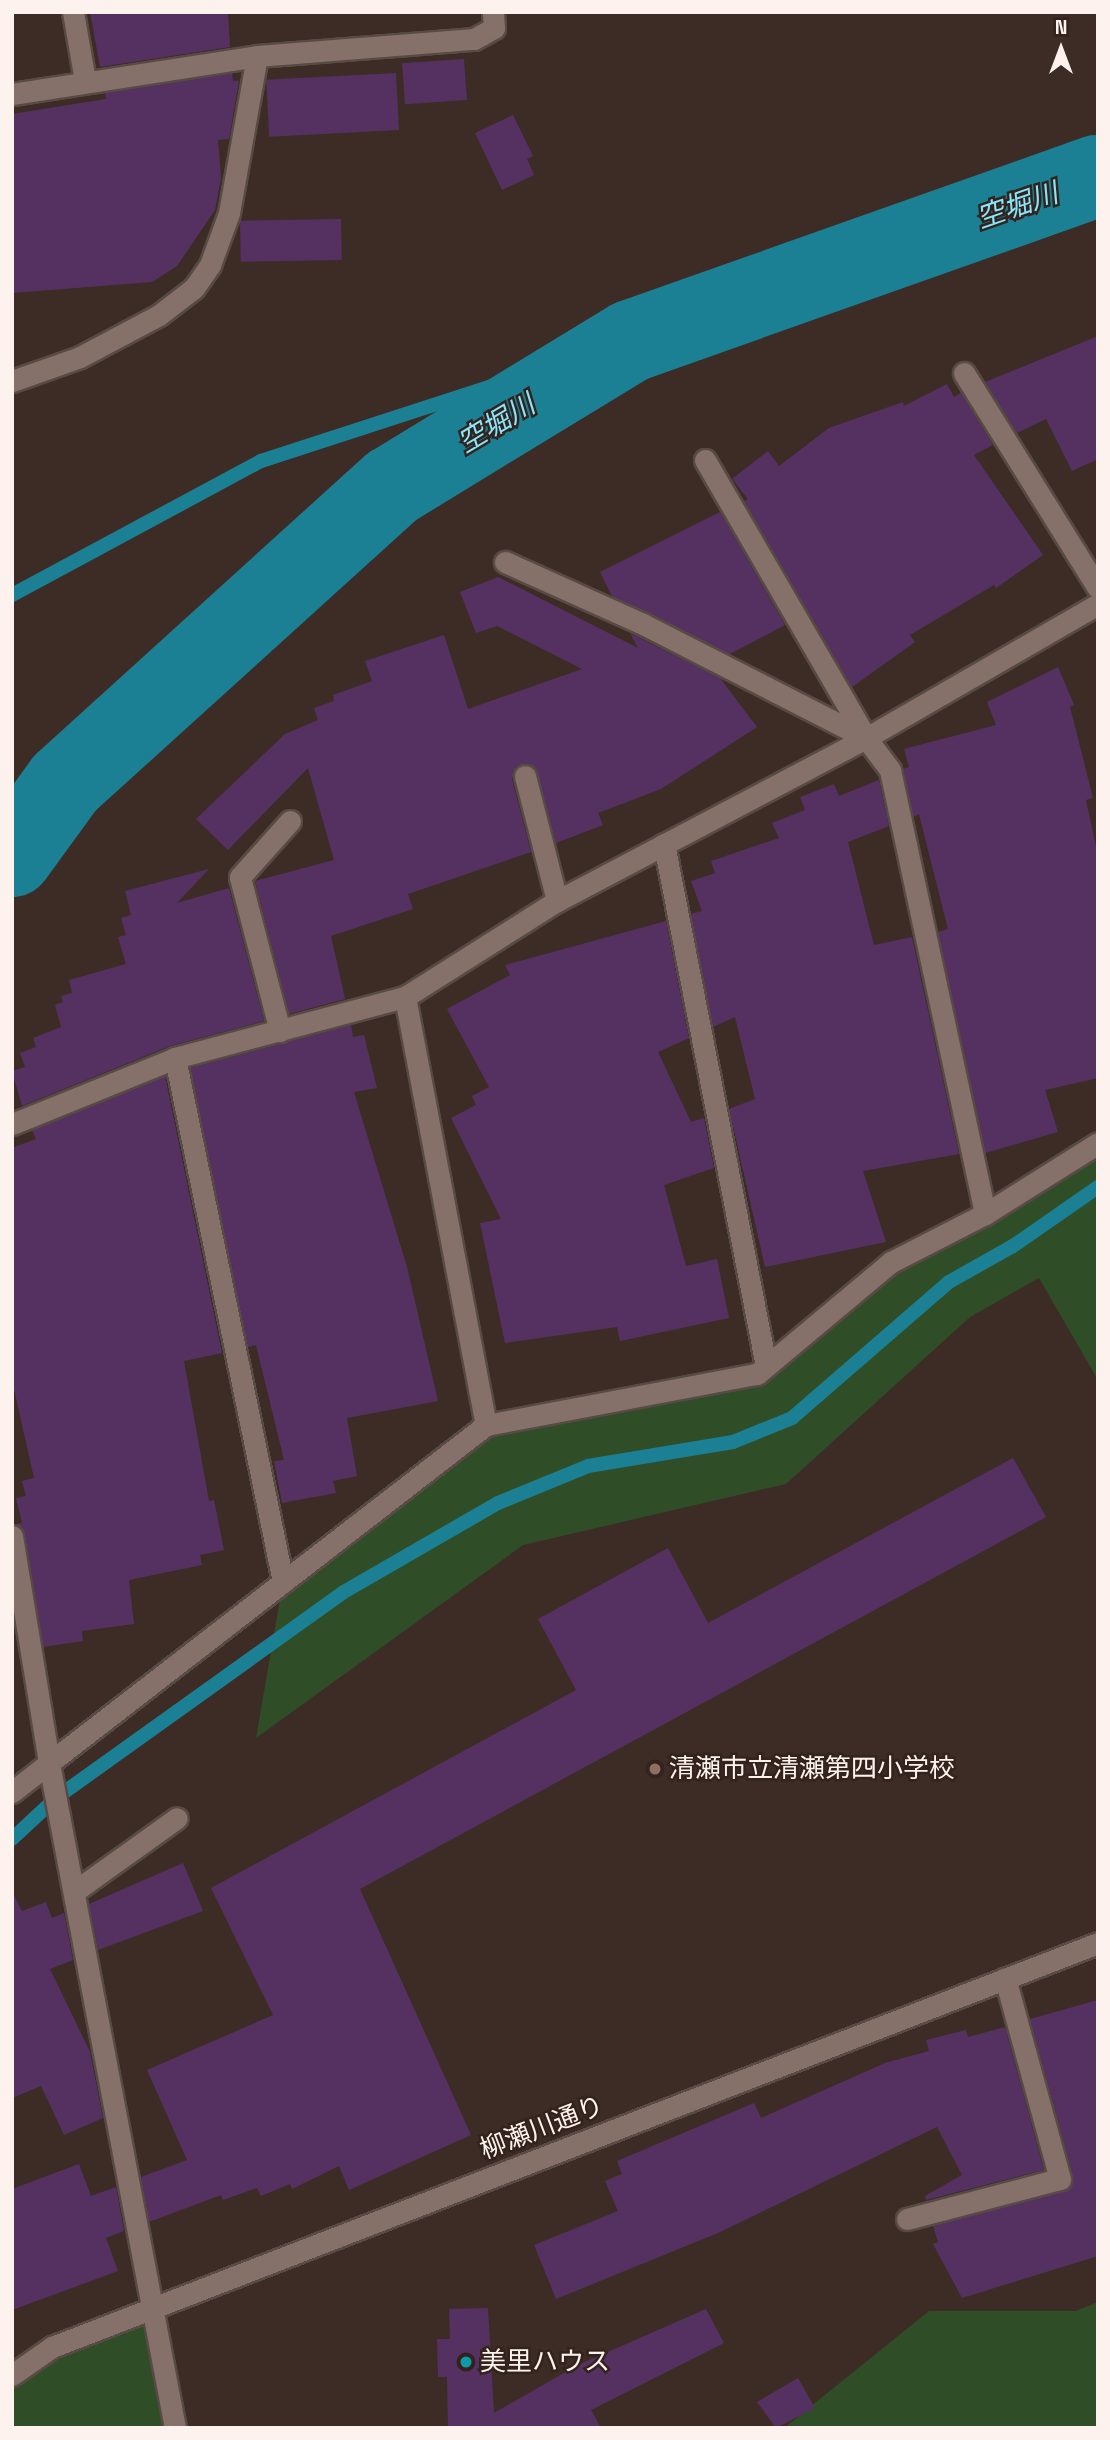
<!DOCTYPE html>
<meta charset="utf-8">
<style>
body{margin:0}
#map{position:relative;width:1110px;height:2440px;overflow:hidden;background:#3d2c26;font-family:"Space Grotesk","Noto Sans JP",sans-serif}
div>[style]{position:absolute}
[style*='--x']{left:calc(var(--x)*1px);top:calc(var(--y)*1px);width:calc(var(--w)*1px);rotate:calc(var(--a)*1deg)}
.green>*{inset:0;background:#2f4e27}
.stream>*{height:14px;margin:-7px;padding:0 7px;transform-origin:7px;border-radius:7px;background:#1c8094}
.river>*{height:82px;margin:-41px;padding:0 41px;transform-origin:41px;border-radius:41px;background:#1c8094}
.building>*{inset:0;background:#553162;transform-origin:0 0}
.roads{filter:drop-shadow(2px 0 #584a44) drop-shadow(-2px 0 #584a44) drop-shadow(0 2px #584a44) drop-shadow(0 -2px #584a44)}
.lane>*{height:21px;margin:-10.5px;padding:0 10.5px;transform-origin:10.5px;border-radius:10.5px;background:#857169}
.street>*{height:21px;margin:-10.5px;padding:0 10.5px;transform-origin:10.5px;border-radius:10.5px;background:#857169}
.dots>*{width:19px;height:19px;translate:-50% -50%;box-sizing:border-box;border:4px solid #33231c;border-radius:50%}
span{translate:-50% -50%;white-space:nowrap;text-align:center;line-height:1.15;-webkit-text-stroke:5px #33231c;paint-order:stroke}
.poi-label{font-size:26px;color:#fdf2ed}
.left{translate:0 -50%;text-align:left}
.street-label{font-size:26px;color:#fdf2ed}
.water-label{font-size:28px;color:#86e6fd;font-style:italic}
.frame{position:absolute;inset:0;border:14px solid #fdf2ed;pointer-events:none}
.north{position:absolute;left:1026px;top:14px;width:70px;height:70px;-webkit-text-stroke:5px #33231c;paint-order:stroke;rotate:0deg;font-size:19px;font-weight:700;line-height:28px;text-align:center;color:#fdf2ed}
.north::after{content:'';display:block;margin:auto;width:24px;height:32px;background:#fdf2ed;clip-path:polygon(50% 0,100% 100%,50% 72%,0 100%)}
</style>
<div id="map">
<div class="green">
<div style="clip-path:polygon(1098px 1143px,1098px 1380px,1039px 1278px,970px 1317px,786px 1484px,523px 1545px,256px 1738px,283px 1582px,486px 1425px,766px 1366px,891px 1262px)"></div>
<div style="clip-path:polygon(1098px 2302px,1098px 2428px,784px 2428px,929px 2311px,1076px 2311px)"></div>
<div style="clip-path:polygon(154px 2309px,175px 2428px,12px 2428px,12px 2375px)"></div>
</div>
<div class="stream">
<div style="--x:12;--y:595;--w:283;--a:-28.3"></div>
<div style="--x:261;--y:461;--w:389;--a:-18"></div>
<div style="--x:12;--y:1839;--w:60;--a:-43"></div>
<div style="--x:56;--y:1798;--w:352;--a:-35.6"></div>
<div style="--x:342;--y:1593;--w:180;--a:-30"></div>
<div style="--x:498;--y:1503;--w:97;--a:-22.3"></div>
<div style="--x:588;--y:1466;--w:147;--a:-9.4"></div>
<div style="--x:733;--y:1442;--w:64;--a:-22.1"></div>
<div style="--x:792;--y:1418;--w:208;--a:-40.9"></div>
<div style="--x:949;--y:1282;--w:73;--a:-29.4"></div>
<div style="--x:1013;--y:1246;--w:103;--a:-34.8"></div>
</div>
<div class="river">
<div style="--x:12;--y:856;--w:90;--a:-54"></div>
<div style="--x:65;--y:783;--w:442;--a:-42.2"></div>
<div style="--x:393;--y:486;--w:279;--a:-31.4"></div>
<div style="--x:631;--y:341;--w:495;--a:-19.5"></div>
</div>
<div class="building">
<div style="clip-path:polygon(90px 12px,228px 12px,230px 47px,100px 67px)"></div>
<div style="left:464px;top:59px;width:41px;height:62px;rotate:86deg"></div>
<div style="clip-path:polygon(232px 73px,233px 81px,239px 81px,229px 139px,218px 140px,221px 178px,215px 210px,177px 266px,152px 282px,12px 293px,12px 114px,106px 99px,105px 93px)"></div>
<div style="left:396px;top:73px;width:57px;height:130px;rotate:87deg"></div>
<div style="clip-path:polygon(513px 115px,533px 156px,527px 159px,534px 175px,502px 190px,475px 133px)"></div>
<div style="left:341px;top:219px;width:41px;height:101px;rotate:89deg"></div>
<div style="clip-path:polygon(1098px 336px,1098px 459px,1072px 471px,1046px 419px,1017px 433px,985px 382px)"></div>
<div style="clip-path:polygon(947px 384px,954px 397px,961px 393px,993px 445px,974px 455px,1043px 555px,996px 588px,994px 585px,910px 635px,915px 642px,852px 687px,744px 501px,748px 499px,732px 479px,768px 451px,779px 466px,829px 428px,903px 402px,904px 406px)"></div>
<div style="clip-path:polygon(720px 512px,785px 625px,730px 654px,612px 596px,600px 572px)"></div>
<div style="clip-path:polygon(498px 577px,638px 648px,630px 633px,720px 678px,757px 727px,661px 789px,598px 813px,603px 825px,556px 843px,537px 772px,529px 764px,516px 766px,512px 779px,531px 852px,408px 894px,413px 909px,331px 936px,345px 999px,289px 1014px,255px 881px,334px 860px,308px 768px,228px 850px,196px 819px,285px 734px,318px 720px,314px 708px,334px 701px,333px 695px,372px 681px,365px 661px,444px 635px,468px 709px,582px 669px,497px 626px,476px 633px,460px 592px)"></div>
<div style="clip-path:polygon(1058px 667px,1074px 705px,1070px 707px,1093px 798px,1086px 800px,1098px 856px,1098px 1078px,1045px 1090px,1058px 1132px,985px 1153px,938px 932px,948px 929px,919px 814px,913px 817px,903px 769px,909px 767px,904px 749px,996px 725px,987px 702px)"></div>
<div style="clip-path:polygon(879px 780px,889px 826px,848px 842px,874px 945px,912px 937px,959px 1154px,863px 1171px,886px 1242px,765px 1267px,729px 1109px,755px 1099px,735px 1017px,713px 1027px,691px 914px,702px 911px,691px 881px,715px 873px,711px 861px,779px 838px,772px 823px,805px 810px,800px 797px,834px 784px,839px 796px)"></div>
<div style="clip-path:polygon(209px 869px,177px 903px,229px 888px,264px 1021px,170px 1046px,22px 1106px,12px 1071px,25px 1067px,20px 1053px,36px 1047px,33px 1038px,61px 1027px,55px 1005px,63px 1002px,61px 996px,72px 993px,69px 980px,126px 964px,118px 937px,126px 935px,121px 918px,131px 915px,125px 891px)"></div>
<div style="clip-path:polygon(666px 921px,689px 1038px,658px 1052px,691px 1122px,704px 1118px,714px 1168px,664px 1185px,686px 1266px,717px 1259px,729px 1318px,620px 1341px,617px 1327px,505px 1343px,480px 1223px,501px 1219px,451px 1118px,476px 1105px,472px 1096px,489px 1087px,447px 1009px,510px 975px,505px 965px)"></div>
<div style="clip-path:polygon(351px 1025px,353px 1037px,364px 1035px,377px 1088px,354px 1092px,407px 1267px,438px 1401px,347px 1418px,357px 1476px,333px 1481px,336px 1493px,282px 1503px,274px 1461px,284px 1460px,256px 1345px,248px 1347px,190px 1068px)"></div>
<div style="clip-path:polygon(165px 1076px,222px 1353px,184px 1361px,209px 1501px,214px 1500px,224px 1550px,200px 1555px,202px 1565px,129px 1580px,134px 1624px,82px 1631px,83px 1641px,43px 1647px,25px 1534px,16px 1524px,22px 1523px,16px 1498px,26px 1496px,22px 1481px,34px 1478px,12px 1380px,12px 1148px,36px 1139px,32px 1130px)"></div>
<div style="clip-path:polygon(1013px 1458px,1046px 1517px,360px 1889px,471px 2135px,349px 2190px,339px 2166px,292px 2189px,290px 2184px,261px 2196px,257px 2188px,223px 2200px,221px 2195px,149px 2222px,141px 2177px,187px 2160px,147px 2070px,273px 2015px,211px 1888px,576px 1690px,538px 1619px,668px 1548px,708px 1623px)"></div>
<div style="clip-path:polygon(183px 1863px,203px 1911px,98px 1950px,89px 1904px)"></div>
<div style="clip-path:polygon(12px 1891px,22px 1911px,46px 1902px,52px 1918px,64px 1913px,73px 1960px,50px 1969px,90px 2052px,103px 2118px,64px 2135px,41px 2086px,12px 2098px)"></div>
<div style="clip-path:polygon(1098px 2000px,1098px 2256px,962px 2298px,933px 2244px,938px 2242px,933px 2226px,1070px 2188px,1073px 2176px,1030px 2019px)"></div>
<div style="clip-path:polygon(1005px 2027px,1044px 2170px,926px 2200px,925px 2196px,962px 2175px,937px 2127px,718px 2233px,556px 2299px,534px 2245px,618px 2211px,605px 2181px,622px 2174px,617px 2161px,754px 2103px,761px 2118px,885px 2063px,929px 2051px,926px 2040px,966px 2030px,968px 2037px)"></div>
<div style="clip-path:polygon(79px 2164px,91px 2196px,116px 2187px,124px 2231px,106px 2238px,118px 2271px,12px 2310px,12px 2189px)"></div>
<div style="clip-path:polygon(488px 2308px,494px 2413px,578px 2365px,706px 2309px,724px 2343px,591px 2410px,601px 2428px,448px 2428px,447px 2377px,438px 2377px,437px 2339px,450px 2339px,449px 2309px)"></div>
<div style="clip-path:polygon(798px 2378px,815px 2408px,776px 2428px,757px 2402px)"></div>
</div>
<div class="roads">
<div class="lane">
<div style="--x:964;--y:373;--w:253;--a:58.1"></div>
<div style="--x:505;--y:562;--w:151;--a:24.2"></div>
<div style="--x:643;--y:624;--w:250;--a:27.1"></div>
<div style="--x:525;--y:776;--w:129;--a:75.6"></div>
<div style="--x:280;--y:1031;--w:159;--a:-104.6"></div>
<div style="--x:240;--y:877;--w:75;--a:-48.2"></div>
<div style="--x:175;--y:1058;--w:535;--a:78.35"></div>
<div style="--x:12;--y:1792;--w:47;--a:-38.1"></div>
<div style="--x:75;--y:1891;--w:125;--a:-35.6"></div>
<div style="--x:907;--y:2219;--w:158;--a:-14.7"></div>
<div style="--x:1060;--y:2179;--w:208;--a:-105.3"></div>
</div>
<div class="street">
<div style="--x:73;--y:12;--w:70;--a:80.1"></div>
<div style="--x:12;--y:94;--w:248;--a:-8.8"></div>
<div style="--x:257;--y:56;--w:218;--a:-4.5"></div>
<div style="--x:474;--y:39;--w:23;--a:-29"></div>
<div style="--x:494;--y:28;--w:16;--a:-94"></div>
<div style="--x:12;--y:381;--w:72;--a:-19.4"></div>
<div style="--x:80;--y:357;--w:89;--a:-28"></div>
<div style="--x:159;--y:315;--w:44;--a:-37.6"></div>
<div style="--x:194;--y:288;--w:28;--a:-55"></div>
<div style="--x:210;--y:265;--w:55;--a:-69.9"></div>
<div style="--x:229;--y:213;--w:159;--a:-79.9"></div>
<div style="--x:705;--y:460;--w:321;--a:59.9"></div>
<div style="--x:866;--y:738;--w:40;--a:53"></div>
<div style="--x:890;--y:770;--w:454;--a:77.9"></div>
<div style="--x:664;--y:844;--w:532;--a:78.94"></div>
<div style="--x:405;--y:997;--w:436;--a:79.3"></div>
<div style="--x:12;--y:1124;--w:176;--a:-22"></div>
<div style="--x:175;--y:1058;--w:238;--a:-14.9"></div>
<div style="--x:405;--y:997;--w:180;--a:-32.3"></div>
<div style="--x:557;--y:901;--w:349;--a:-27.8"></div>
<div style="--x:866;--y:738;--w:268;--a:-30"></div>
<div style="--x:12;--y:1536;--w:230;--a:80.7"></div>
<div style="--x:49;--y:1763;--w:677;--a:79.27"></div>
<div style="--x:49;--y:1763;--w:552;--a:-37.72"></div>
<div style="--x:486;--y:1425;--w:276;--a:-10.7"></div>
<div style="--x:757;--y:1374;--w:175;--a:-39.9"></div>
<div style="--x:891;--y:1262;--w:106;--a:-27.1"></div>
<div style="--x:985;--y:1214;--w:133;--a:-32.1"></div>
<div style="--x:12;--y:2375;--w:49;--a:-35"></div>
<div style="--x:52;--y:2347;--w:1121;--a:-21.12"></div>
</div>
</div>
<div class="dots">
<div style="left:655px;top:1769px;background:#8d6e63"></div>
<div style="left:466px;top:2362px;background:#0f9aa8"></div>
</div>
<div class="poi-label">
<span class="left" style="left:669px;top:1769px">清瀬市立清瀬第四小学校</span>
<span class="left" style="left:480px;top:2362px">美里ハウス</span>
</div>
<div class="street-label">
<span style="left:542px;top:2128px;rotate:-21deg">柳瀬川通り</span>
</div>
<div class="water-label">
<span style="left:1017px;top:205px;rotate:-19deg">空堀川</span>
<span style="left:496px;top:423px;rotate:-31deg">空堀川</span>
</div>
<div class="frame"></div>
<div class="north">N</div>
</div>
